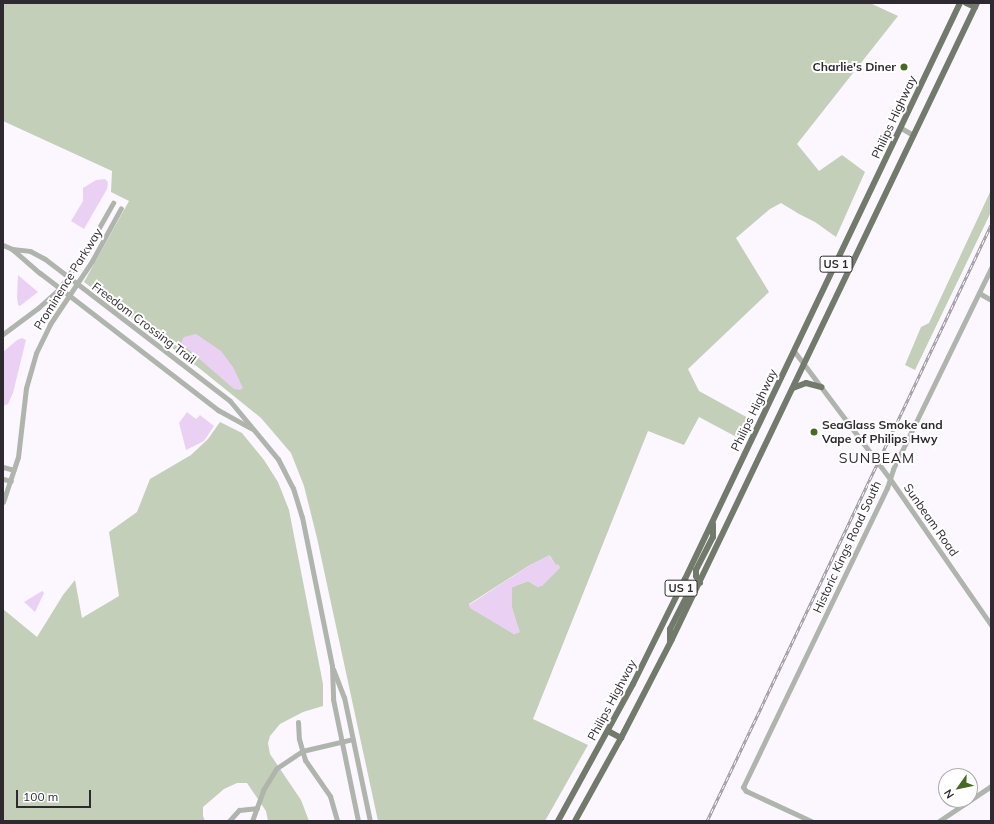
<!DOCTYPE html>
<style>
body{margin:0}
#map{position:relative;width:994px;height:824px;overflow:hidden;background:#fcf7ff;font-family:Mulish,sans-serif}
div>[style]{position:absolute}
[style*='--x']{left:calc(var(--x)*1px);top:calc(var(--y)*1px);width:calc(var(--w)*1px);rotate:calc(var(--a)*1deg)}
.green>*{inset:0;background:#c3cfb9}
.water>*{inset:0;background:#ead1f4}
.minor>*{height:5px;margin:-2.5px;padding:0 2.5px;transform-origin:2.5px;border-radius:2.5px;background:#afb4ac}
.major>*{height:6px;margin:-3px;padding:0 3px;transform-origin:3px;border-radius:3px;background:#727a6b}
.rail>*{height:3px;margin-top:-1.5px;transform-origin:0;background:repeating-linear-gradient(90deg,#fff 0 4.5px,#9b969d 0 9px);box-sizing:border-box;border-block:1px solid #9b969d}
.dots>*{width:11px;height:11px;translate:-50% -50%;box-sizing:border-box;border:2px solid #fff;border-radius:50%}
span{translate:-50% -50%;white-space:nowrap;text-align:center;line-height:1.15;-webkit-text-stroke:4px #fff;paint-order:stroke}
.shield-label span{padding:1px 3px;background:#fff;border:1px solid;border-radius:3px;-webkit-text-stroke-width:0}
.shield-label{font-size:11px;color:#2f2a31;font-weight:700}
.poi-label{font-size:12px;color:#2f2a31;font-weight:700}
.right{translate:-100% -50%;text-align:right}
.left{translate:0 -50%;text-align:left}
.street-label{font-size:12px;color:#2f2a31}
.quarter-label{font-size:14px;color:#2f2a31;letter-spacing:1px}
.frame{position:absolute;inset:0;border:4px solid #2f2a31;pointer-events:none}
.north{position:absolute;left:938px;top:768px;width:40px;height:40px;box-sizing:border-box;background:#fff;border:1px solid #acaaad;border-radius:50%;rotate:237deg;font-size:11px;font-weight:700;line-height:16px;text-align:center;color:#2f2a31}
.north::after{content:'';display:block;margin:auto;width:14px;height:18px;background:#476921;clip-path:polygon(50% 0,100% 100%,50% 72%,0 100%)}
.scale{position:absolute;left:16px;top:790px;width:75px;height:18px;box-sizing:border-box;border:2px solid #2f2a31;border-top:0;padding-left:5px;font-size:12px;line-height:14px;white-space:nowrap;color:#2f2a31;-webkit-text-stroke:3px #fff;paint-order:stroke}
</style>
<div id="map">
<div class="green">
<div style="clip-path:polygon(evenodd,3px 3px,870px 3px,898px 16px,797px 144px,819px 171px,842px 155px,865px 172px,836px 237px,815px 222px,799px 214px,781px 203px,770px 209px,736px 238px,769px 292px,688px 369px,699px 391px,750px 419px,744px 441px,699px 417px,684px 445px,648px 431px,533px 719px,588px 745px,545px 821px,378px 821px,317px 538px,304px 486px,291px 453px,261px 418px,199px 368px,84px 282px,129px 201px,111px 192px,112px 171px,3px 121px,3px 3px,550px 556px,555px 564px,538px 587px,528px 581px,512px 587px,512px 608px,519px 632px,514px 634px,471px 608px,469px 604px,530px 565px,550px 556px)"></div>
<div style="clip-path:polygon(991px 190px,991px 212px,915px 370px,905px 365px,921px 327px,929px 323px)"></div>
<div style="clip-path:polygon(220px 422px,242px 433px,264px 460px,278px 482px,289px 510px,323px 684px,323px 706px,303px 712px,280px 724px,270px 736px,268px 743px,270px 754px,301px 800px,309px 821px,268px 821px,266px 811px,247px 783px,237px 783px,224px 789px,203px 807px,203px 816px,205px 821px,3px 821px,3px 609px,37px 637px,63px 595px,75px 580px,82px 618px,119px 596px,109px 532px,137px 512px,150px 479px,191px 455px,208px 439px)"></div>
</div>
<div class="water">
<div style="clip-path:polygon(105px 179px,108px 182px,107px 189px,84px 229px,71px 221px,83px 201px,83px 188px,96px 180px)"></div>
<div style="clip-path:polygon(18px 275px,38px 292px,20px 306px,18px 305px,17px 297px)"></div>
<div style="clip-path:polygon(196px 334px,221px 351px,233px 367px,243px 388px,240px 390px,234px 389px,181px 343px,184px 337px)"></div>
<div style="clip-path:polygon(22px 338px,26px 340px,13px 393px,8px 404px,3px 406px,3px 352px,17px 340px)"></div>
<div style="clip-path:polygon(187px 412px,196px 419px,200px 415px,214px 426px,204px 441px,186px 450px,179px 423px)"></div>
<div style="clip-path:polygon(549px 555px,555px 564px,559px 565px,560px 568px,542px 586px,538px 587px,528px 581px,512px 587px,512px 608px,520px 632px,514px 634px,470px 608px,469px 605px,530px 565px)"></div>
<div style="clip-path:polygon(42px 591px,44px 593px,35px 612px,24px 602px)"></div>
</div>
<div class="minor">
<div style="--x:901;--y:128;--w:14;--a:30"></div>
<div style="--x:3;--y:245;--w:10;--a:24"></div>
<div style="--x:12;--y:249;--w:37;--a:41"></div>
<div style="--x:40;--y:273;--w:225;--a:37.6"></div>
<div style="--x:218;--y:410;--w:38;--a:29"></div>
<div style="--x:12;--y:249;--w:18;--a:6"></div>
<div style="--x:30;--y:251;--w:17;--a:28"></div>
<div style="--x:45;--y:259;--w:233;--a:37.5"></div>
<div style="--x:230;--y:401;--w:75;--a:50.4"></div>
<div style="--x:278;--y:459;--w:33;--a:63"></div>
<div style="--x:293;--y:488;--w:30;--a:73"></div>
<div style="--x:302;--y:517;--w:152;--a:78.6"></div>
<div style="--x:332;--y:666;--w:33;--a:88"></div>
<div style="--x:333;--y:699;--w:125;--a:78.4"></div>
<div style="--x:979;--y:293;--w:14;--a:30"></div>
<div style="--x:3;--y:334;--w:44;--a:-36.6"></div>
<div style="--x:38;--y:308;--w:30;--a:-42"></div>
<div style="--x:60;--y:288;--w:58;--a:-56.3"></div>
<div style="--x:92;--y:240;--w:43;--a:-60.4"></div>
<div style="--x:794;--y:351;--w:160;--a:53.1"></div>
<div style="--x:890;--y:479;--w:178;--a:55.3"></div>
<div style="--x:3;--y:467;--w:11;--a:15"></div>
<div style="--x:3;--y:479;--w:8;--a:14"></div>
<div style="--x:3;--y:502;--w:47;--a:-71.6"></div>
<div style="--x:18;--y:457;--w:69;--a:-83.4"></div>
<div style="--x:26;--y:388;--w:36;--a:-74"></div>
<div style="--x:36;--y:353;--w:32;--a:-64"></div>
<div style="--x:50;--y:324;--w:76;--a:-56.3"></div>
<div style="--x:92;--y:261;--w:60;--a:-61.3"></div>
<div style="--x:333;--y:669;--w:30;--a:69"></div>
<div style="--x:344;--y:697;--w:127;--a:78.2"></div>
<div style="--x:298;--y:722;--w:17;--a:87"></div>
<div style="--x:299;--y:739;--w:22;--a:74"></div>
<div style="--x:305;--y:760;--w:44;--a:55.2"></div>
<div style="--x:330;--y:796;--w:26;--a:74"></div>
<div style="--x:229;--y:821;--w:15;--a:-48"></div>
<div style="--x:239;--y:810;--w:18;--a:-6"></div>
<div style="--x:252;--y:821;--w:33;--a:-70"></div>
<div style="--x:263;--y:790;--w:26;--a:-58"></div>
<div style="--x:277;--y:768;--w:30;--a:-34"></div>
<div style="--x:302;--y:751;--w:52;--a:-13.2"></div>
<div style="--x:811;--y:821;--w:72;--a:-155.2"></div>
<div style="--x:746;--y:791;--w:5;--a:-127"></div>
<div style="--x:743;--y:787;--w:332;--a:-64.3"></div>
<div style="--x:887;--y:488;--w:20;--a:-72"></div>
<div style="--x:893;--y:469;--w:224;--a:-64"></div>
<div style="--x:939;--y:821;--w:63;--a:-33.9"></div>
</div>
<div class="major">
<div style="--x:966;--y:3;--w:10;--a:24"></div>
<div style="--x:793;--y:388;--w:14;--a:-21"></div>
<div style="--x:806;--y:383;--w:16;--a:15"></div>
<div style="--x:700;--y:583;--w:8;--a:-120"></div>
<div style="--x:696;--y:576;--w:6;--a:-90"></div>
<div style="--x:696;--y:570;--w:37;--a:-63"></div>
<div style="--x:713;--y:537;--w:13;--a:-90"></div>
<div style="--x:670;--y:641;--w:12;--a:-90"></div>
<div style="--x:670;--y:629;--w:37;--a:-63"></div>
<div style="--x:687;--y:596;--w:12;--a:-90"></div>
<div style="--x:687;--y:584;--w:5;--a:-112"></div>
<div style="--x:608;--y:731;--w:15;--a:28"></div>
<div style="--x:558;--y:821;--w:156;--a:-61.3"></div>
<div style="--x:633;--y:684;--w:117;--a:-63.7"></div>
<div style="--x:685;--y:579;--w:638;--a:-64.48"></div>
<div style="--x:575;--y:821;--w:95;--a:-61"></div>
<div style="--x:621;--y:738;--w:111;--a:-62.7"></div>
<div style="--x:672;--y:639;--w:705;--a:-64.38"></div>
</div>
<div class="rail">
<div style="--x:707;--y:821;--w:660;--a:-64.52"></div>
</div>
<div class="dots">
<div style="left:904px;top:67px;background:#476921"></div>
<div style="left:814px;top:432px;background:#476921"></div>
</div>
<div class="shield-label">
<span style="left:836px;top:264px">US 1</span>
<span style="left:681px;top:588px">US 1</span>
</div>
<div class="poi-label">
<span class="right" style="left:896px;top:67px">Charlie's Diner</span>
<span class="left" style="left:822px;top:432px">SeaGlass Smoke and<br>Vape of Philips Hwy</span>
</div>
<div class="street-label">
<span style="left:894px;top:117px;rotate:-65deg">Philips Highway</span>
<span style="left:68px;top:279px;rotate:-58deg">Prominence Parkway</span>
<span style="left:144px;top:323px;rotate:37deg">Freedom Crossing Trail</span>
<span style="left:754px;top:410px;rotate:-64deg">Philips Highway</span>
<span style="left:931px;top:520px;rotate:55deg">Sunbeam Road</span>
<span style="left:847px;top:547px;rotate:-65deg">Historic Kings Road South</span>
<span style="left:612px;top:700px;rotate:-62deg">Philips Highway</span>
</div>
<div class="quarter-label">
<span style="left:877px;top:458px">SUNBEAM</span>
</div>
<div class="frame"></div>
<div class="north">N</div>
<div class="scale">100 m</div>
</div>
